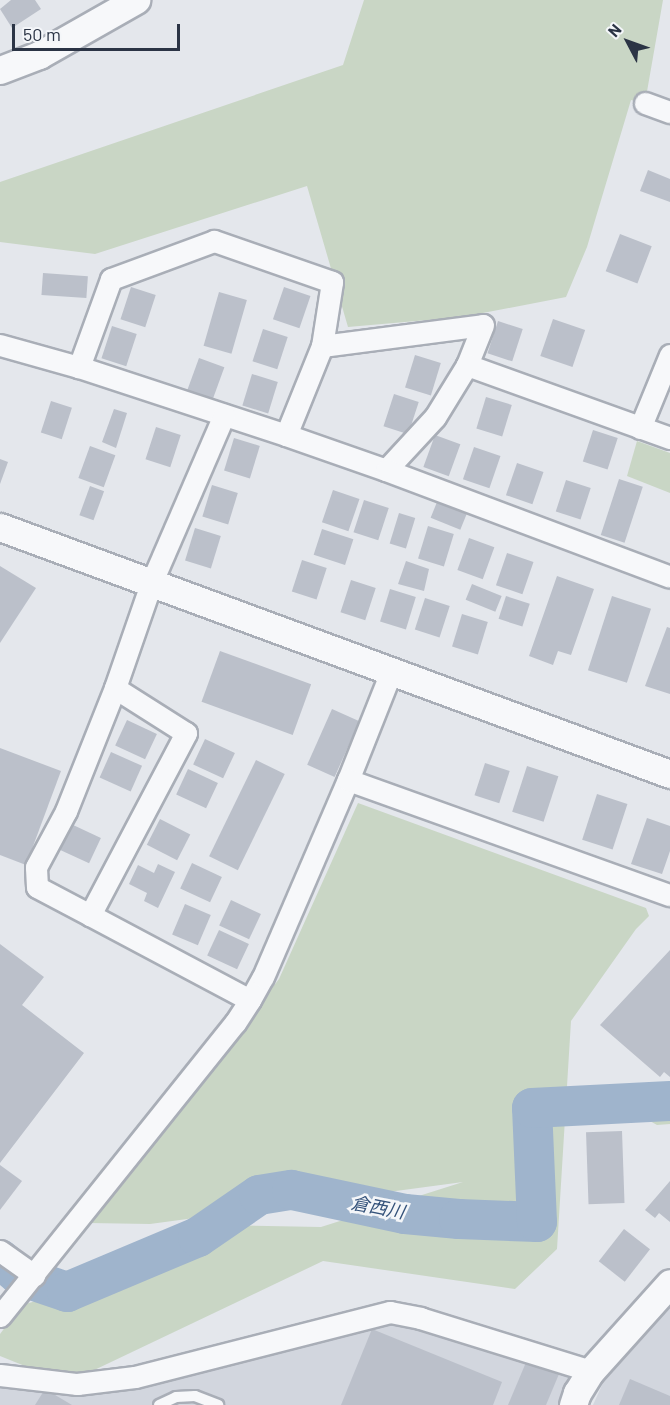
<!DOCTYPE html>
<meta charset="utf-8">
<style>
body{margin:0}
#map{position:relative;width:670px;height:1405px;overflow:hidden;background:#e4e7ec;font-family:Barlow,"Noto Sans JP",sans-serif}
div>[style]{position:absolute}
[style*='--x']{left:calc(var(--x)*1px);top:calc(var(--y)*1px);width:calc(var(--w)*1px);rotate:calc(var(--a)*1deg)}
.built>*{inset:0;background:#d2d6de}
.green>*{inset:0;background:#c9d6c5}
.river>*{height:40px;margin:-20px;padding:0 20px;transform-origin:20px;border-radius:20px;background:#9fb4cc}
.building>*{inset:0;background:#bbc0ca;transform-origin:0 0}
.roads{filter:drop-shadow(2px 0 #a9aeb7) drop-shadow(-2px 0 #a9aeb7) drop-shadow(0 2px #a9aeb7) drop-shadow(0 -2px #a9aeb7)}
.service>*{height:10px;margin:-5px;padding:0 5px;transform-origin:5px;border-radius:5px;background:#f7f8fa}
.minor>*{height:21px;margin:-10.5px;padding:0 10.5px;transform-origin:10.5px;border-radius:10.5px;background:#f7f8fa}
.tertiary>*{height:27px;margin:-13.5px;padding:0 13.5px;transform-origin:13.5px;border-radius:13.5px;background:#f7f8fa}
span{translate:-50% -50%;white-space:nowrap;text-align:center;line-height:1.15;-webkit-text-stroke:5px #f4f6f9;paint-order:stroke}
.water-label{font-size:18px;color:#34527a;font-style:italic}
.north{position:absolute;left:598px;top:12px;width:60px;height:60px;-webkit-text-stroke:4px #f4f6f9;paint-order:stroke;rotate:311deg;font-size:16px;font-weight:700;line-height:24px;text-align:center;color:#2b3445}
.north::after{content:'';display:block;margin:auto;width:21px;height:27px;background:#2b3445;clip-path:polygon(50% 0,100% 100%,50% 72%,0 100%)}
.scale{position:absolute;left:12px;top:24px;width:168px;height:27px;box-sizing:border-box;border:3px solid #2b3445;border-top:0;padding-left:8px;font-size:18px;line-height:21px;white-space:nowrap;color:#2b3445;-webkit-text-stroke:4px #f4f6f9;paint-order:stroke}
</style>
<div id="map">
<div class="built">
<div style="clip-path:polygon(670px 1305px,670px 1405px,593px 1405px,607px 1374px)"></div>
<div style="clip-path:polygon(389px 1320px,573px 1371px,560px 1405px,0 1405px,0 1380px,71px 1390px)"></div>
</div>
<div class="green">
<div style="clip-path:polygon(364px 0,663px 0,645px 103px,631px 100px,587px 247px,566px 297px,462px 317px,348px 327px,307px 186px,95px 254px,0 242px,0 182px,343px 65px)"></div>
<div style="clip-path:polygon(637px 441px,670px 453px,670px 493px,627px 476px)"></div>
<div style="clip-path:polygon(358px 803px,646px 908px,649px 916px,636px 929px,571px 1021px,557px 1249px,515px 1289px,323px 1261px,67px 1383px,0 1356px,0 1334px,22px 1305px,167px 1263px,214px 1225px,321px 1227px,463px 1182px,150px 1224px,89px 1223px,279px 979px)"></div>
<div style="clip-path:polygon(666px 1091px,670px 1092px,670px 1124px,657px 1125px,643px 1117px,635px 1103px)"></div>
</div>
<div class="river">
<div style="--x:0;--y:1259;--w:26;--a:40"></div>
<div style="--x:20;--y:1276;--w:50;--a:18.8"></div>
<div style="--x:67;--y:1292;--w:142;--a:-22.8"></div>
<div style="--x:198;--y:1237;--w:74;--a:-34.5"></div>
<div style="--x:259;--y:1195;--w:33;--a:-9"></div>
<div style="--x:292;--y:1190;--w:116;--a:12"></div>
<div style="--x:405;--y:1214;--w:54;--a:5.3"></div>
<div style="--x:459;--y:1219;--w:78;--a:2.2"></div>
<div style="--x:537;--y:1222;--w:114;--a:-92.5"></div>
<div style="--x:532;--y:1108;--w:138;--a:-2.9"></div>
</div>
<div class="building">
<div style="clip-path:polygon(11px 0,35px 0,41px 9px,12px 28px,0 9px)"></div>
<div style="clip-path:polygon(648px 170px,670px 179px,670px 202px,640px 191px)"></div>
<div style="left:620px;top:234px;width:34px;height:40px;rotate:21deg"></div>
<div style="left:43px;top:273px;width:45px;height:22px;rotate:4deg"></div>
<div style="left:131px;top:287px;width:26px;height:34px;rotate:18deg"></div>
<div style="left:284px;top:287px;width:28px;height:34px;rotate:19deg"></div>
<div style="left:219px;top:292px;width:29px;height:56px;rotate:16deg"></div>
<div style="left:553px;top:319px;width:34px;height:39px;rotate:19deg"></div>
<div style="left:498px;top:321px;width:26px;height:34px;rotate:18deg"></div>
<div style="left:112px;top:326px;width:26px;height:34px;rotate:18deg"></div>
<div style="left:263px;top:329px;width:26px;height:34px;rotate:18deg"></div>
<div style="left:415px;top:355px;width:27px;height:34px;rotate:17deg"></div>
<div style="left:199px;top:358px;width:27px;height:34px;rotate:20deg"></div>
<div style="left:252px;top:374px;width:27px;height:33px;rotate:17deg"></div>
<div style="left:394px;top:394px;width:26px;height:34px;rotate:18deg"></div>
<div style="left:486px;top:397px;width:27px;height:33px;rotate:17deg"></div>
<div style="left:51px;top:401px;width:22px;height:33px;rotate:18deg"></div>
<div style="clip-path:polygon(114px 409px,127px 413px,116px 448px,102px 442px)"></div>
<div style="left:156px;top:427px;width:26px;height:34px;rotate:18deg"></div>
<div style="left:593px;top:430px;width:26px;height:33px;rotate:18deg"></div>
<div style="left:435px;top:435px;width:27px;height:34px;rotate:20deg"></div>
<div style="left:234px;top:438px;width:27px;height:34px;rotate:17deg"></div>
<div style="left:90px;top:446px;width:27px;height:34px;rotate:20deg"></div>
<div style="left:474px;top:447px;width:28px;height:34px;rotate:19deg"></div>
<div style="clip-path:polygon(0 459px,8px 462px,0 484px)"></div>
<div style="left:517px;top:463px;width:28px;height:34px;rotate:19deg"></div>
<div style="left:619px;top:479px;width:25px;height:59px;rotate:18deg"></div>
<div style="left:566px;top:480px;width:26px;height:33px;rotate:18deg"></div>
<div style="left:212px;top:485px;width:27px;height:33px;rotate:17deg"></div>
<div style="left:90px;top:486px;width:15px;height:31px;rotate:20deg"></div>
<div style="left:333px;top:490px;width:28px;height:34px;rotate:19deg"></div>
<div style="left:364px;top:500px;width:26px;height:34px;rotate:18deg"></div>
<div style="left:437px;top:502px;width:32px;height:17px;rotate:22deg"></div>
<div style="left:399px;top:513px;width:17px;height:32px;rotate:17deg"></div>
<div style="left:428px;top:526px;width:27px;height:34px;rotate:17deg"></div>
<div style="left:195px;top:528px;width:27px;height:34px;rotate:17deg"></div>
<div style="left:322px;top:529px;width:33px;height:27px;rotate:18deg"></div>
<div style="left:469px;top:538px;width:27px;height:34px;rotate:20deg"></div>
<div style="left:507px;top:553px;width:28px;height:34px;rotate:19deg"></div>
<div style="left:302px;top:560px;width:26px;height:33px;rotate:18deg"></div>
<div style="clip-path:polygon(406px 561px,429px 569px,424px 591px,398px 584px)"></div>
<div style="clip-path:polygon(0 566px,36px 588px,0 643px)"></div>
<div style="clip-path:polygon(557px 576px,594px 589px,571px 655px,558px 651px,553px 665px,529px 656px)"></div>
<div style="left:351px;top:580px;width:26px;height:34px;rotate:18deg"></div>
<div style="left:472px;top:584px;width:32px;height:17px;rotate:22deg"></div>
<div style="left:390px;top:589px;width:27px;height:34px;rotate:17deg"></div>
<div style="left:506px;top:596px;width:25px;height:24px;rotate:18deg"></div>
<div style="left:612px;top:596px;width:41px;height:78px;rotate:18deg"></div>
<div style="left:425px;top:598px;width:26px;height:33px;rotate:18deg"></div>
<div style="left:462px;top:614px;width:27px;height:34px;rotate:17deg"></div>
<div style="clip-path:polygon(667px 627px,670px 628px,670px 694px,645px 686px)"></div>
<div style="left:220px;top:651px;width:97px;height:54px;rotate:20deg"></div>
<div style="left:332px;top:709px;width:30px;height:61px;rotate:24deg"></div>
<div style="left:127px;top:720px;width:33px;height:28px;rotate:25deg"></div>
<div style="left:205px;top:739px;width:33px;height:28px;rotate:25deg"></div>
<div style="clip-path:polygon(0 748px,61px 771px,26px 865px,0 855px)"></div>
<div style="left:111px;top:752px;width:34px;height:28px;rotate:24deg"></div>
<div style="left:256px;top:760px;width:32px;height:107px;rotate:26deg"></div>
<div style="left:485px;top:763px;width:26px;height:34px;rotate:18deg"></div>
<div style="left:527px;top:766px;width:33px;height:48px;rotate:18deg"></div>
<div style="left:188px;top:769px;width:33px;height:28px;rotate:25deg"></div>
<div style="left:597px;top:794px;width:32px;height:48px;rotate:18deg"></div>
<div style="clip-path:polygon(647px 818px,670px 826px,670px 851px,662px 874px,631px 864px)"></div>
<div style="left:160px;top:819px;width:34px;height:29px;rotate:27deg"></div>
<div style="left:71px;top:824px;width:33px;height:28px;rotate:25deg"></div>
<div style="left:192px;top:863px;width:33px;height:28px;rotate:25deg"></div>
<div style="clip-path:polygon(158px 864px,175px 872px,158px 908px,144px 901px,147px 893px,129px 884px,138px 865px,154px 873px)"></div>
<div style="left:231px;top:900px;width:33px;height:28px;rotate:25deg"></div>
<div style="left:185px;top:904px;width:28px;height:33px;rotate:23deg"></div>
<div style="left:219px;top:930px;width:33px;height:28px;rotate:25deg"></div>
<div style="clip-path:polygon(0 944px,44px 977px,22px 1005px,84px 1053px,0 1163px)"></div>
<div style="clip-path:polygon(670px 950px,670px 1077px,664px 1072px,660px 1077px,600px 1025px)"></div>
<div style="left:622px;top:1131px;width:72px;height:36px;rotate:88deg"></div>
<div style="clip-path:polygon(0 1165px,22px 1181px,0 1210px)"></div>
<div style="clip-path:polygon(670px 1181px,670px 1222px,659px 1213px,655px 1218px,645px 1210px)"></div>
<div style="left:624px;top:1229px;width:33px;height:41px;rotate:38deg"></div>
<div style="clip-path:polygon(372px 1329px,502px 1382px,493px 1405px,341px 1405px)"></div>
<div style="clip-path:polygon(527px 1360px,559px 1374px,546px 1405px,508px 1405px)"></div>
<div style="clip-path:polygon(630px 1379px,670px 1396px,670px 1405px,619px 1405px)"></div>
<div style="clip-path:polygon(45px 1389px,72px 1405px,35px 1405px)"></div>
</div>
<div class="roads">
<div class="service">
<div style="--x:159;--y:1405;--w:19;--a:-25"></div>
<div style="--x:176;--y:1397;--w:19;--a:-3"></div>
<div style="--x:195;--y:1396;--w:25;--a:21"></div>
</div>
<div class="minor">
<div style="--x:645;--y:103;--w:27;--a:20"></div>
<div style="--x:0;--y:345;--w:82;--a:15.6"></div>
<div style="--x:79;--y:367;--w:218;--a:18.2"></div>
<div style="--x:286;--y:435;--w:96;--a:-68"></div>
<div style="--x:322;--y:346;--w:65;--a:-81.1"></div>
<div style="--x:332;--y:282;--w:125;--a:-160.8"></div>
<div style="--x:214;--y:241;--w:110;--a:159.7"></div>
<div style="--x:111;--y:279;--w:94;--a:110"></div>
<div style="--x:322;--y:346;--w:162;--a:-7.4"></div>
<div style="--x:483;--y:325;--w:43;--a:111.8"></div>
<div style="--x:224;--y:415;--w:181;--a:113.4"></div>
<div style="--x:152;--y:581;--w:113;--a:109.1"></div>
<div style="--x:115;--y:688;--w:84;--a:32.4"></div>
<div style="--x:186;--y:733;--w:206;--a:117.8"></div>
<div style="--x:90;--y:915;--w:181;--a:28"></div>
<div style="--x:250;--y:1000;--w:26;--a:-61"></div>
<div style="--x:263;--y:977;--w:215;--a:-66.7"></div>
<div style="--x:348;--y:780;--w:116;--a:-68.3"></div>
<div style="--x:640;--y:428;--w:79;--a:-67.7"></div>
<div style="--x:286;--y:435;--w:106;--a:19.3"></div>
<div style="--x:670;--y:438;--w:216;--a:-160.2"></div>
<div style="--x:467;--y:365;--w:61;--a:121.6"></div>
<div style="--x:435;--y:417;--w:72;--a:132.8"></div>
<div style="--x:386;--y:470;--w:303;--a:20.6"></div>
<div style="--x:348;--y:780;--w:342;--a:19.7"></div>
<div style="--x:90;--y:915;--w:60;--a:-152.2"></div>
<div style="--x:37;--y:887;--w:20;--a:-93"></div>
<div style="--x:36;--y:867;--w:64;--a:-61.8"></div>
<div style="--x:66;--y:811;--w:132;--a:-68.3"></div>
<div style="--x:0;--y:1251;--w:42;--a:35.2"></div>
<div style="--x:0;--y:1316;--w:376;--a:-51.3"></div>
<div style="--x:235;--y:1023;--w:27;--a:-57"></div>
<div style="--x:0;--y:1375;--w:78;--a:6.7"></div>
<div style="--x:77;--y:1384;--w:58;--a:-6.9"></div>
<div style="--x:135;--y:1377;--w:263;--a:-14.3"></div>
<div style="--x:390;--y:1312;--w:31;--a:11"></div>
<div style="--x:420;--y:1318;--w:179;--a:17.2"></div>
</div>
<div class="tertiary">
<div style="--x:0;--y:70;--w:42;--a:-21"></div>
<div style="--x:39;--y:55;--w:112;--a:-29.6"></div>
<div style="--x:0;--y:527;--w:714;--a:20.24"></div>
<div style="--x:573;--y:1405;--w:13;--a:-72"></div>
<div style="--x:577;--y:1393;--w:26;--a:-58"></div>
<div style="--x:591;--y:1371;--w:118;--a:-48.1"></div>
</div>
</div>
<div class="water-label">
<span style="left:378px;top:1207px;rotate:11deg">倉西川</span>
</div>
<div class="north">N</div>
<div class="scale">50 m</div>
</div>
